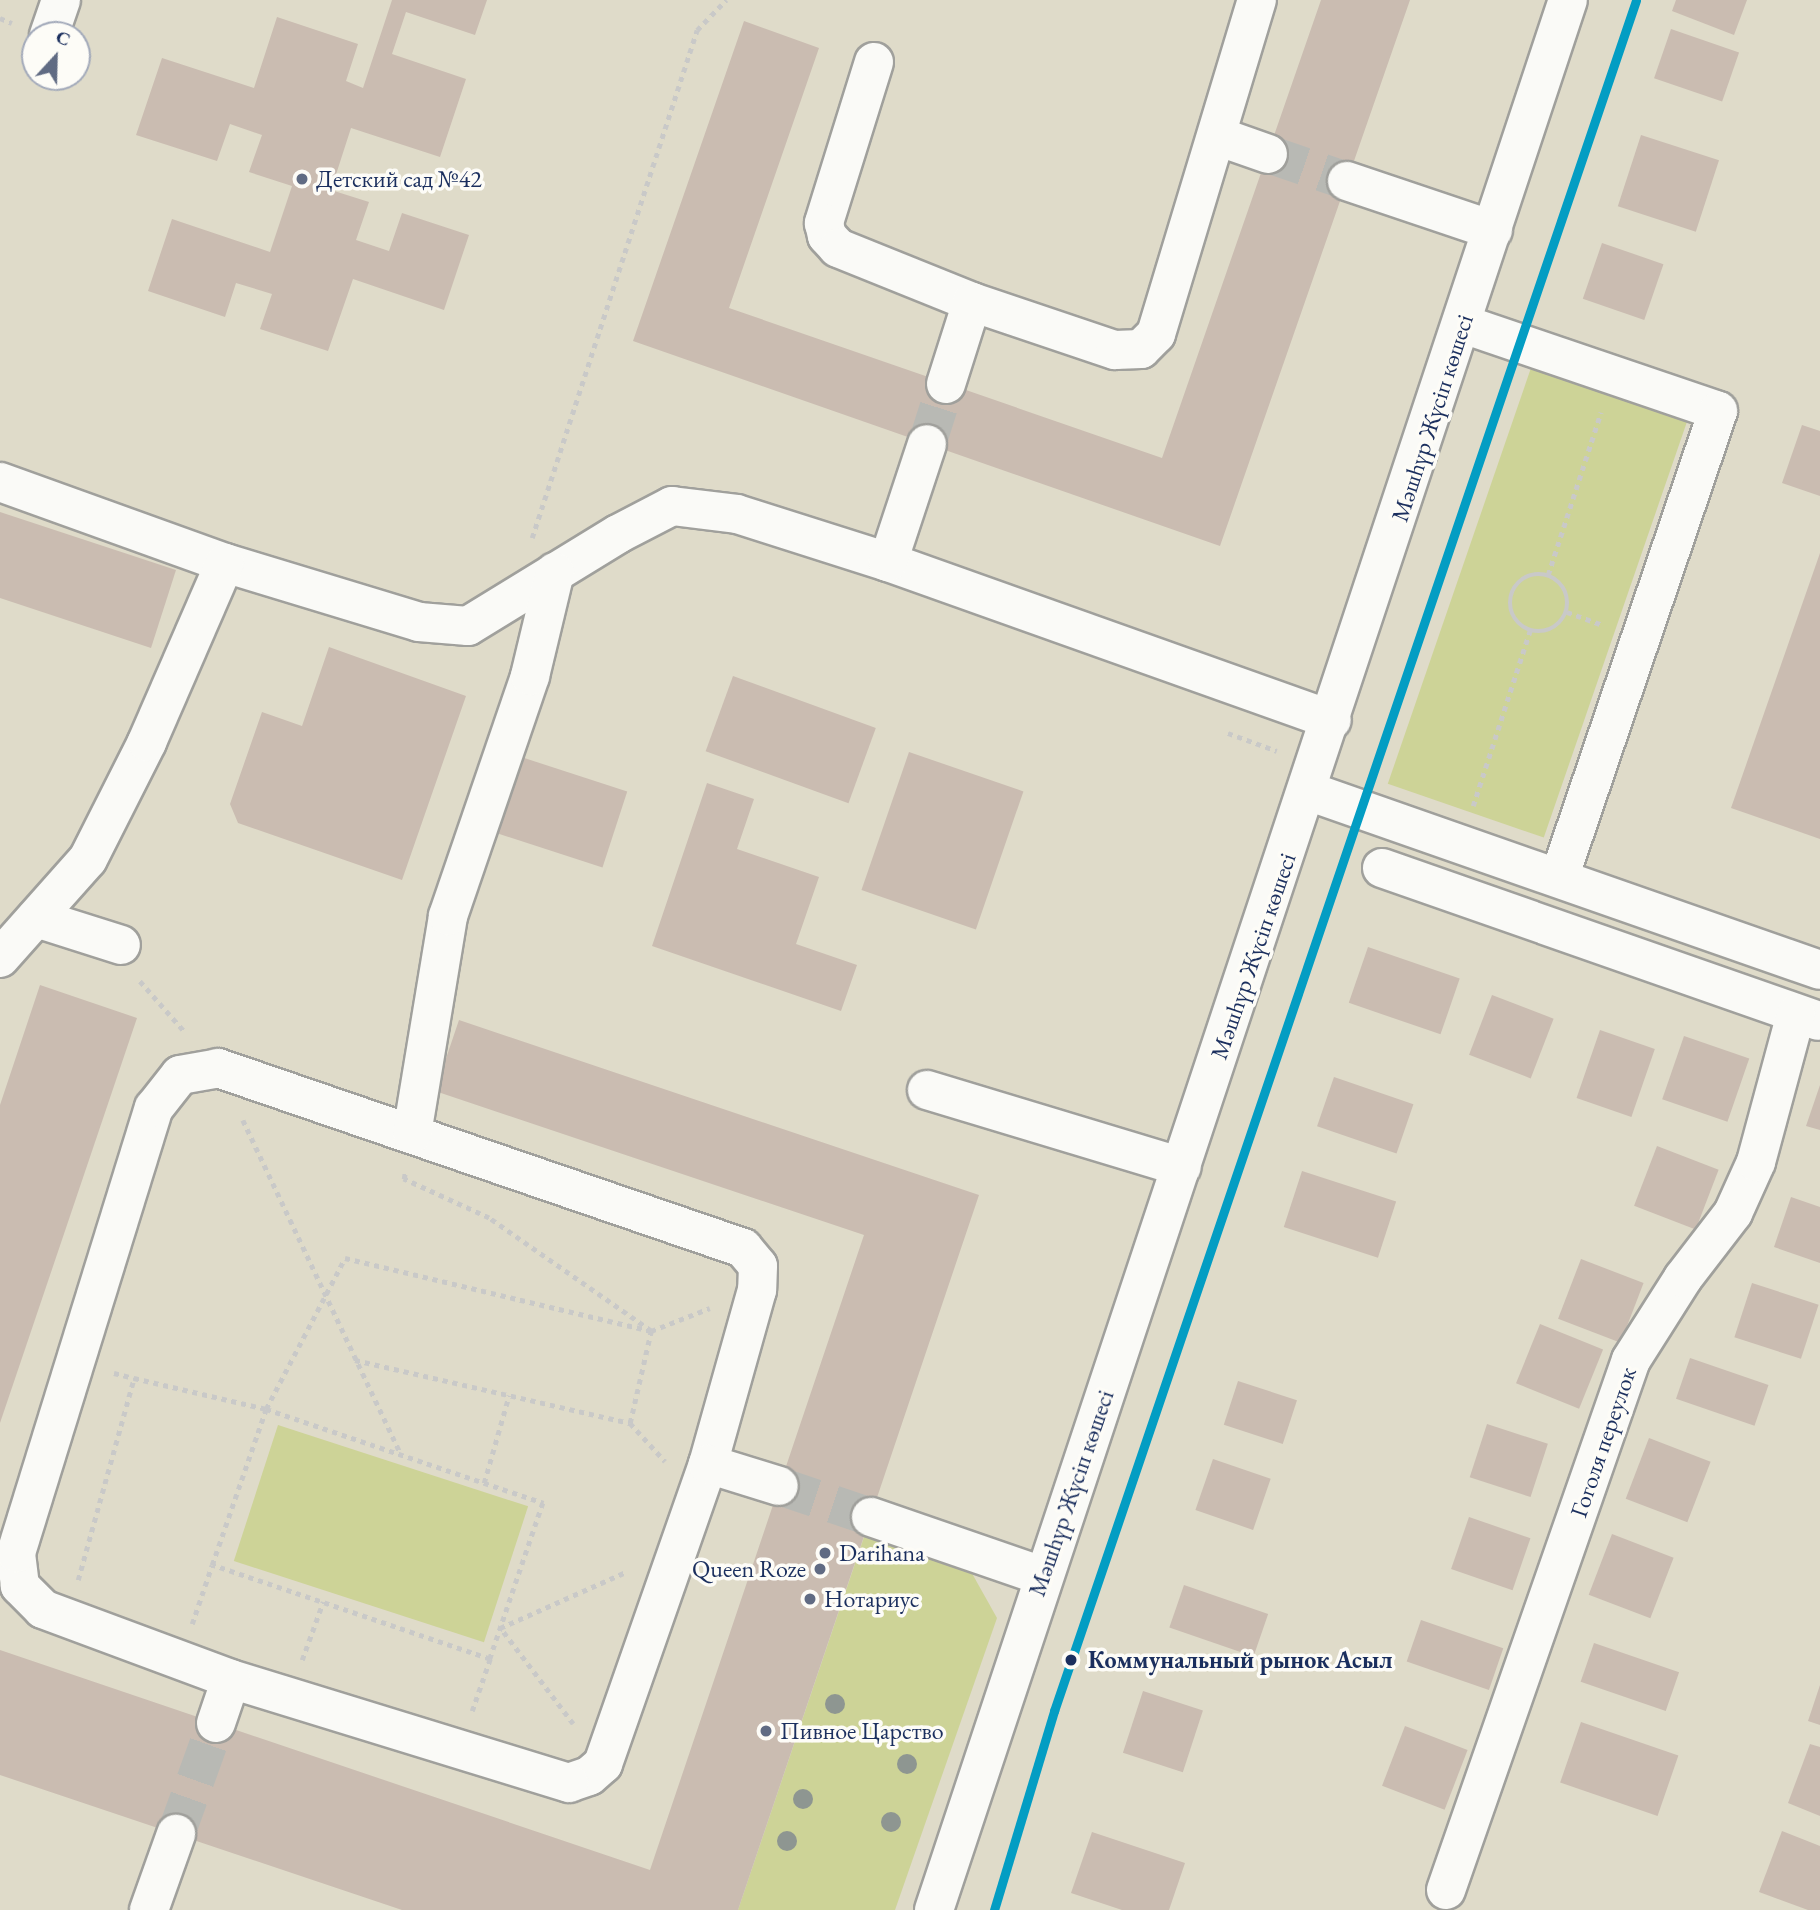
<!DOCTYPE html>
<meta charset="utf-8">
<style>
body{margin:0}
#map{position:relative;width:1820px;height:1910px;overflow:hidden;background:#dfdbc9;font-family:"EB Garamond",serif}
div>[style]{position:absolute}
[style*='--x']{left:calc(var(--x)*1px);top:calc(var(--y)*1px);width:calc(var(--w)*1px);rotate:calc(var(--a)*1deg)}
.green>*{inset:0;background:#cdd397;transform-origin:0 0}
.building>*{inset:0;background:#cabcb1;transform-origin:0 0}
.minor-tunnel>*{height:38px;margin-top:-19px;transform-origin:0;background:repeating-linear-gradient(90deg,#b8b9b4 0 38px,transparent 0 57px)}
.path>*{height:4.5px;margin-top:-2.25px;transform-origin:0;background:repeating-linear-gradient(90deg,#c9c9c8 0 5px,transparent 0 10px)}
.path>.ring{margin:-2.25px;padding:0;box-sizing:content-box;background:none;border:4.5px solid #c9c9c8;border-radius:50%}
.roads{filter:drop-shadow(2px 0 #a0a09c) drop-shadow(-2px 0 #a0a09c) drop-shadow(0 2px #a0a09c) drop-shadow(0 -2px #a0a09c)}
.minor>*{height:38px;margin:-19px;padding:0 19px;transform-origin:19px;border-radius:19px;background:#fafaf7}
.tram-1>*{height:9px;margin:-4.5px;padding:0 4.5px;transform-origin:4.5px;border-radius:4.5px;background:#039dc3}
.trees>*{width:20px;height:20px;margin:-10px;border-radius:50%;background:#8e9691}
.dots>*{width:19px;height:19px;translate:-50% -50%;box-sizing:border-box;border:4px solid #fdfcf7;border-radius:50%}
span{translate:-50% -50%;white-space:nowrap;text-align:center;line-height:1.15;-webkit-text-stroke:7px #fdfcf7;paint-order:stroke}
.poi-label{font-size:24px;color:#1b2f5e}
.left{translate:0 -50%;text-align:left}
.right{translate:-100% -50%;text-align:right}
.street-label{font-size:24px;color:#1b2f5e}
.stop-label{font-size:24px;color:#1b2f5e;font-weight:700}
.north{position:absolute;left:21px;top:21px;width:70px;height:70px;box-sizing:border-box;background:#fdfcf7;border:2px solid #a3aaba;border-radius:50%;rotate:22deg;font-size:19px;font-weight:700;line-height:28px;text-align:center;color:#1b2f5e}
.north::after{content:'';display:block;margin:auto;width:24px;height:32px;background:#606b83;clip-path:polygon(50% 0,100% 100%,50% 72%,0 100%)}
</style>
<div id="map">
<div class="green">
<div style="left:1532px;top:365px;width:165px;height:443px;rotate:19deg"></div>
<div style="left:278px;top:1425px;width:263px;height:143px;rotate:18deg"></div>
<div style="clip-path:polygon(865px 1534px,969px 1568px,997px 1618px,895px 1910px,738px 1910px)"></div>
</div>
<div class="building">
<div style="clip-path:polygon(392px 0,487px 0,475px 35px,406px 12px,392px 54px,466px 79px,440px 157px,351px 128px,331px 190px,369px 202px,356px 240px,389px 251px,402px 213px,469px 235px,444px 310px,353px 279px,328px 351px,260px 329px,272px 294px,236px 283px,225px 317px,148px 291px,172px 219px,270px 252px,292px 186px,249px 172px,262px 135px,230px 124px,217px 161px,136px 135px,162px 58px,254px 88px,277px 17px,358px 44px,346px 81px,363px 88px)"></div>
<div style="clip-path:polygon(1321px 0,1410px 0,1220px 546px,633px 341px,744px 21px,819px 48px,729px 308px,1162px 458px)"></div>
<div style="clip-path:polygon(1676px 0,1747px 0,1734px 35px,1672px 11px)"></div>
<div style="left:1671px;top:29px;width:72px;height:52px;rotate:19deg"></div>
<div style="left:1641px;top:135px;width:82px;height:75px;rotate:18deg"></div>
<div style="left:1602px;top:243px;width:65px;height:59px;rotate:19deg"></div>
<div style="clip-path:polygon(1802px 425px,1820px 431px,1820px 496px,1782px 483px)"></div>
<div style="clip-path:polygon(0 512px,176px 570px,151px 648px,0 598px)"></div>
<div style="clip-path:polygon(1820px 553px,1820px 839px,1731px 808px)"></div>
<div style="clip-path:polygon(329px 647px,466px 696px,402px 880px,238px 823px,230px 804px,262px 712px,302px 726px)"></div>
<div style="left:733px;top:676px;width:152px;height:80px;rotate:20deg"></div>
<div style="left:909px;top:752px;width:121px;height:146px;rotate:19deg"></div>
<div style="left:515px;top:755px;width:118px;height:80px;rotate:18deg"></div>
<div style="clip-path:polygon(707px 783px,754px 799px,737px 849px,819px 877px,796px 944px,857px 965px,841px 1011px,652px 946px)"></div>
<div style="left:1368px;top:947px;width:97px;height:59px;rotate:19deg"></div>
<div style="clip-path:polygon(40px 985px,137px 1018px,0 1423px,0 1105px)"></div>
<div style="left:1492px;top:995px;width:66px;height:64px;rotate:21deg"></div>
<div style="clip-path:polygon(459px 1020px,979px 1195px,738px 1910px,402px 1910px,0 1775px,0 1650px,650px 1870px,864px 1235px,435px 1091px)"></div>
<div style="left:1600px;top:1030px;width:58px;height:72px;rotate:19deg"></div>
<div style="left:1684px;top:1036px;width:69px;height:67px;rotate:19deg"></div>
<div style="left:1334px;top:1077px;width:84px;height:52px;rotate:19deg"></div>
<div style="clip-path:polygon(1820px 1085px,1820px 1130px,1806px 1126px)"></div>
<div style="left:1657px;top:1146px;width:66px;height:64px;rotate:21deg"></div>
<div style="left:1302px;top:1171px;width:99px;height:59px;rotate:18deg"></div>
<div style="clip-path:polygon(1791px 1197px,1820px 1207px,1820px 1263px,1774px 1247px)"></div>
<div style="left:1581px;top:1259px;width:67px;height:64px;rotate:21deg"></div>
<div style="left:1752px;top:1283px;width:70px;height:57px;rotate:18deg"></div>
<div style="left:1540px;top:1324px;width:68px;height:64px;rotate:22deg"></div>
<div style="left:1690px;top:1358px;width:83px;height:43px;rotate:19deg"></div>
<div style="left:1238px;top:1381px;width:62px;height:46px;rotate:18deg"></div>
<div style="left:1487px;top:1424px;width:64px;height:56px;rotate:18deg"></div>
<div style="left:1649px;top:1438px;width:66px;height:65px;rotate:21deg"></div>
<div style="left:1213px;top:1459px;width:61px;height:54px;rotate:19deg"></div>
<div style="left:1469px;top:1517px;width:65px;height:55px;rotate:19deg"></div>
<div style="left:1612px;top:1534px;width:66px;height:65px;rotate:21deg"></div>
<div style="left:1184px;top:1585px;width:89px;height:45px;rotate:19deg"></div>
<div style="left:1421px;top:1620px;width:87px;height:44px;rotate:19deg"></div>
<div style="left:1594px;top:1643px;width:90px;height:41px;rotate:19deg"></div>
<div style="clip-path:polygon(1820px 1685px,1820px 1725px,1808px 1721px)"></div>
<div style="left:1143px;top:1691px;width:63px;height:65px;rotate:18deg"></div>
<div style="left:1581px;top:1722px;width:103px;height:64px;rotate:19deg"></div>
<div style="left:1405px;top:1726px;width:67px;height:64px;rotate:21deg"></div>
<div style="clip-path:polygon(1810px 1744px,1820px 1747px,1820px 1816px,1788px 1803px)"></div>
<div style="clip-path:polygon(1782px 1831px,1820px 1846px,1820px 1910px,1808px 1910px,1759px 1892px)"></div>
<div style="clip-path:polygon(1092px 1832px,1185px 1863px,1169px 1910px,1122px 1910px,1071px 1893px)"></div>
</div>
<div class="minor-tunnel">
<div style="--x:1268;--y:154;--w:83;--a:18.9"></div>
<div style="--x:927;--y:444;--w:63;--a:-72.4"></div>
<div style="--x:779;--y:1486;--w:97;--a:18.6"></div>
<div style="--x:176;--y:1834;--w:118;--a:-70.2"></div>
</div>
<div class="path">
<div style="--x:0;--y:18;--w:13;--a:23"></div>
<div style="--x:532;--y:538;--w:534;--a:-72.01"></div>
<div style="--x:697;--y:30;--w:42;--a:-46"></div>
<div class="ring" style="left:1510px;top:574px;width:53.5px;height:53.5px"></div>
<div style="--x:1548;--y:575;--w:171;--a:-72"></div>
<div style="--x:1567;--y:612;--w:37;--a:20"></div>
<div style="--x:1228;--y:733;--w:52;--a:20.2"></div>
<div style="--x:1473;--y:806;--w:184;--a:-72"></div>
<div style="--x:140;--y:981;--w:68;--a:48.6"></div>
<div style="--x:243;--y:1120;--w:369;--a:64.7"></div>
<div style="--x:355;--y:1360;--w:282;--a:12.9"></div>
<div style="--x:630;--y:1423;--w:94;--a:-77.1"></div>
<div style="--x:651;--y:1331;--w:198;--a:-145.1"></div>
<div style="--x:489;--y:1218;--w:94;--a:-155.4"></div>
<div style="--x:404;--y:1179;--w:6;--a:-81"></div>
<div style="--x:114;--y:1373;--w:21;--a:14"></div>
<div style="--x:630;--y:1423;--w:52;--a:47.4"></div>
<div style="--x:484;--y:1483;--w:91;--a:-74.1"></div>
<div style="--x:78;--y:1580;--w:210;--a:-74.5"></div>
<div style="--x:134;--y:1378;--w:136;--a:13.2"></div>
<div style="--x:266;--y:1409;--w:293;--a:18.7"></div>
<div style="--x:543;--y:1503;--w:165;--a:108.8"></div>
<div style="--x:490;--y:1659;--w:293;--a:-161.3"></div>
<div style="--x:212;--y:1565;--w:165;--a:-70.9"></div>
<div style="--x:266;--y:1409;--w:170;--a:-62.4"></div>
<div style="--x:345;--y:1258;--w:315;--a:13.4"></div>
<div style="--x:651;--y:1331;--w:63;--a:-21.3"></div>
<div style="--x:192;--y:1624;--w:62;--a:-71.3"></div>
<div style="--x:302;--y:1660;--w:62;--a:-70.1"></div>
<div style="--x:472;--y:1711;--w:55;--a:-70.9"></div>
<div style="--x:573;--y:1724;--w:121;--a:-127.2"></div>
<div style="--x:500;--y:1628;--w:138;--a:-24"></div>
</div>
<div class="roads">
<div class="minor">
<div style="--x:49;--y:35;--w:37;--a:-71"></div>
<div style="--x:874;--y:62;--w:169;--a:107.3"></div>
<div style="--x:824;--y:223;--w:13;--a:77"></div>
<div style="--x:827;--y:236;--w:16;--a:47"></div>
<div style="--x:838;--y:248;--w:144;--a:21.9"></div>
<div style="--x:972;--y:302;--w:151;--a:18.6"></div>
<div style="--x:1115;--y:350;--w:26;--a:-2"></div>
<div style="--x:1141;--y:349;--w:21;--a:-45"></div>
<div style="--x:1156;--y:334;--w:349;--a:-73.2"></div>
<div style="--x:1217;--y:136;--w:54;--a:19.4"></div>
<div style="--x:1347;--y:181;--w:154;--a:18.6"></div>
<div style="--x:1463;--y:324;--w:269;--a:18.8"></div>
<div style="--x:1718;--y:411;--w:492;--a:108.8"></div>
<div style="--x:946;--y:384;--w:86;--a:-72.4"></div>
<div style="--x:0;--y:482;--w:239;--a:19.8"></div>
<div style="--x:225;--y:563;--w:203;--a:16.9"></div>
<div style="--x:419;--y:622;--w:49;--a:4.7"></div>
<div style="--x:468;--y:626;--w:176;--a:-31.5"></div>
<div style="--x:618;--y:534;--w:61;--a:-27.4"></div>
<div style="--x:672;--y:506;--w:65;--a:7"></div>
<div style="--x:737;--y:514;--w:158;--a:17.6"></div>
<div style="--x:888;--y:562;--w:471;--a:19.6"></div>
<div style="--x:888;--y:562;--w:124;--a:-71.7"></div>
<div style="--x:1308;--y:791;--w:542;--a:19.27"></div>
<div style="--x:1382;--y:868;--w:462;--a:19.3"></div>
<div style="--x:36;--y:918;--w:89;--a:17.6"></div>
<div style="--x:0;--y:958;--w:132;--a:-48.4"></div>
<div style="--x:88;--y:859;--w:131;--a:-63.2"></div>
<div style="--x:147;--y:742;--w:195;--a:-66.5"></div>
<div style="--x:218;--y:1068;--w:555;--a:18.92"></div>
<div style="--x:743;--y:1248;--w:23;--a:50"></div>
<div style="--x:758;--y:1266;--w:24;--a:92"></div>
<div style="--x:757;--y:1290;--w:181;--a:105.7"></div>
<div style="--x:708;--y:1464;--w:318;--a:109.3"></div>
<div style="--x:603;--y:1764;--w:18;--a:139"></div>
<div style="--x:589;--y:1776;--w:21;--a:161"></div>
<div style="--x:569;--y:1783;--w:354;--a:-162.9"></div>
<div style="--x:231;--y:1679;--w:201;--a:-159.6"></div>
<div style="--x:43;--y:1609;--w:33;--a:-135"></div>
<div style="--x:20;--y:1586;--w:33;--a:-97"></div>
<div style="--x:16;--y:1553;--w:466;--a:-72.8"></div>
<div style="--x:154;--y:1108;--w:42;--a:-51.8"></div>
<div style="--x:180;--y:1075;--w:39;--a:-10"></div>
<div style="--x:927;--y:1090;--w:266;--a:16.8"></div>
<div style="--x:412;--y:1134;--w:221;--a:-80.6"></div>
<div style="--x:448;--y:916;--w:254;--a:-71.1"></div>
<div style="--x:530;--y:676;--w:107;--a:-76.5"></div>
<div style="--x:708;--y:1464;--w:74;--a:17.2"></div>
<div style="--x:871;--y:1517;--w:181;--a:19"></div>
<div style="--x:216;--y:1723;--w:46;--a:-71.2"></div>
<div style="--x:1446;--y:1890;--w:561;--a:-70.76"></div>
<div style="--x:1631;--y:1360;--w:97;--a:-57.6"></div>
<div style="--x:1683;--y:1278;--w:82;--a:-52.4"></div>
<div style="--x:1733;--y:1213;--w:56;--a:-65.7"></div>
<div style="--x:1756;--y:1162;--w:153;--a:-74.9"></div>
<div style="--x:149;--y:1910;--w:81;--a:-70.4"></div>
<div style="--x:934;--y:1910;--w:2012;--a:-71.64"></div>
</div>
</div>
<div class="tram-1">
<div style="--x:994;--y:1910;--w:208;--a:-73.2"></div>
<div style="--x:1054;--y:1711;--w:1807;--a:-71.21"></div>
</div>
<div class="trees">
<div style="left:835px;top:1704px"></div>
<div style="left:907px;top:1764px"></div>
<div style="left:803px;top:1799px"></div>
<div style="left:891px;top:1822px"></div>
<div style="left:787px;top:1841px"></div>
</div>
<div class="dots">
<div style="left:302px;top:179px;background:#606b83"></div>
<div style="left:825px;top:1553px;background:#606b83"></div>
<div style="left:820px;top:1569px;background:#606b83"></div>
<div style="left:810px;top:1599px;background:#606b83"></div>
<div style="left:1071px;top:1660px;background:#1b2f5e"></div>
<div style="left:766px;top:1731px;background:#606b83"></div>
</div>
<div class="poi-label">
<span class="left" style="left:316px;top:179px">Детский сад №42</span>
<span class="left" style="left:839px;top:1553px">Darihana</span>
<span class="right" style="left:806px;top:1569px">Queen Roze</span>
<span class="left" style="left:824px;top:1599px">Нотариус</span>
<span class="left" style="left:780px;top:1731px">Пивное Царство</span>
</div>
<div class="street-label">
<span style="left:1432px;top:418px;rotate:-72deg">Мәшһүр Жүсіп көшесі</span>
<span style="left:1253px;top:956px;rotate:-71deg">Мәшһүр Жүсіп көшесі</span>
<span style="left:1603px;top:1442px;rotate:-71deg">Гоголя переулок</span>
<span style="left:1071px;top:1493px;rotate:-71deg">Мәшһүр Жүсіп көшесі</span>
</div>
<div class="stop-label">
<span class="left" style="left:1088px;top:1660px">Коммунальный рынок Асыл</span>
</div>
<div class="north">С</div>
</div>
